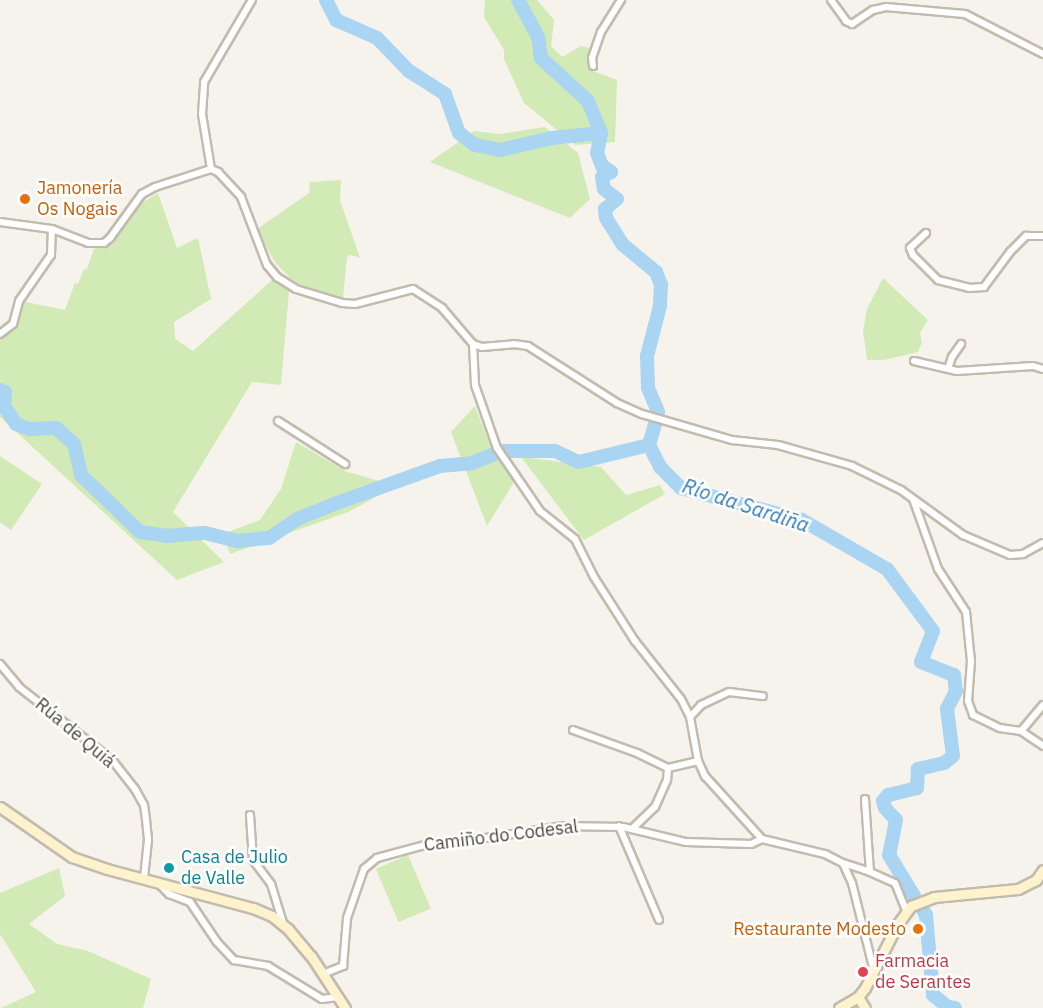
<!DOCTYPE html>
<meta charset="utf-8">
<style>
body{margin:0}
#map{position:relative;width:1043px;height:1008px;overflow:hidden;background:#f6f3ec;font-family:"IBM Plex Sans",sans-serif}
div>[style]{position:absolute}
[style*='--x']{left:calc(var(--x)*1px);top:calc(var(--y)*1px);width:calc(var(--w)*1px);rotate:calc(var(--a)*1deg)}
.green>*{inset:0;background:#d2eab5;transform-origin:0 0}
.river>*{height:14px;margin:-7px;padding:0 7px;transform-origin:7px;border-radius:7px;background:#a9d4f2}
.roads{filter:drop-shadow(2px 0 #c2bbae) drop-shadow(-2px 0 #c2bbae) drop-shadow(0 2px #c2bbae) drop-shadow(0 -2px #c2bbae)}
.street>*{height:6px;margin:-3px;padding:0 3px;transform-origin:3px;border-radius:3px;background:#fff}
.secondary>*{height:9px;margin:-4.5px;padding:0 4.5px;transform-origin:4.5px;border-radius:4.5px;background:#fff3cd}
.dots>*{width:16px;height:16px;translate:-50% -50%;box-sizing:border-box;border:3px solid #fff;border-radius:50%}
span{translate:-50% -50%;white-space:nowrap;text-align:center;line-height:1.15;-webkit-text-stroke:5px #fff;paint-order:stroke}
.food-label{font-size:18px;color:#c56008}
.left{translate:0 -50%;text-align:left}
.right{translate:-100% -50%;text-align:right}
.street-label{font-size:18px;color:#4b4439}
.culture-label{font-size:18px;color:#0d838f}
.health-label{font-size:18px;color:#be3a42}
.water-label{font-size:20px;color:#2e7ab2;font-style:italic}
</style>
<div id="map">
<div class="green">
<div style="clip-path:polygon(485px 0,537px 0,554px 20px,551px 46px,562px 57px,581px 46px,589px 48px,593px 71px,617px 80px,615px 142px,575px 145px,524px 103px,504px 59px,504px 50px,484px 17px)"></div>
<div style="clip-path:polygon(545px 127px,578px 153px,590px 199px,570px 218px,430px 162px,474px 131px,499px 134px)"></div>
<div style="clip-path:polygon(341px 180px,340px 200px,360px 258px,351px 255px,347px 257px,343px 298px,309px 289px,290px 278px,274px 261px,257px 229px,309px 193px,310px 182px)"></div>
<div style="clip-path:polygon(158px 193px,177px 248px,198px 238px,211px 299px,174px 322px,175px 339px,193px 351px,272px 280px,289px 291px,281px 385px,252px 382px,173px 512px,224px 562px,177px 580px,0 417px,0 397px,6px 391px,0 383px,0 337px,17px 322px,21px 301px,65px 310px,75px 283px,78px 284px,84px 269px,87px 269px,94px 249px,113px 242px,137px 206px)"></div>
<div style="clip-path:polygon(883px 278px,928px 320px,920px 333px,922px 342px,918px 352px,884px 360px,867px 360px,863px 331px,867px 309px)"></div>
<div style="clip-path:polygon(475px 406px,490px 445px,514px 482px,487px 526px,451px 432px)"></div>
<div style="clip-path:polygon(296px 442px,345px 471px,396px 486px,348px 512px,230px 554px,223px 534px,260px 520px,281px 489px)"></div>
<div style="clip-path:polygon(0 456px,42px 484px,11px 530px,0 522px)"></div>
<div style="clip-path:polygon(521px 457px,601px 467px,626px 495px,660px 485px,665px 494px,584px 540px)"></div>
<div style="left:408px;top:855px;width:58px;height:35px;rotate:67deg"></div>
<div style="clip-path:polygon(59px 868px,65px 896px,29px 924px,57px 944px,88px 951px,151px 979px,143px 1008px,1px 1008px,36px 992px,0 934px,0 893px)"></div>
</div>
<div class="river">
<div style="--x:326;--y:0;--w:22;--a:63"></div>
<div style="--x:336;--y:20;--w:45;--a:23.7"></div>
<div style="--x:377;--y:38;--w:46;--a:45.9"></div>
<div style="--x:409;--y:71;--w:43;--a:32.6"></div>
<div style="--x:445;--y:94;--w:41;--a:70.3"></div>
<div style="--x:459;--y:133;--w:20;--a:37"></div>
<div style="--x:475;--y:145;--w:25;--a:11"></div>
<div style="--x:500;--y:150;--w:53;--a:-13"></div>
<div style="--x:552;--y:138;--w:49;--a:-5.8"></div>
<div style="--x:518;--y:0;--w:42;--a:61.6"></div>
<div style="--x:538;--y:37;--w:21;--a:82"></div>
<div style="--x:541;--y:58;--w:64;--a:42.5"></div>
<div style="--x:588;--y:101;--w:35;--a:68"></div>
<div style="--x:601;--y:133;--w:20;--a:101"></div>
<div style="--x:597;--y:153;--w:14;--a:69"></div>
<div style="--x:602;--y:166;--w:11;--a:34"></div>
<div style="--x:611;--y:172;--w:10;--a:151"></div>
<div style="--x:602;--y:177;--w:12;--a:81"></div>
<div style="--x:604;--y:189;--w:16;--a:38"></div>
<div style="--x:617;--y:199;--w:16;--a:140"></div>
<div style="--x:605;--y:209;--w:9;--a:84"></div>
<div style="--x:606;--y:218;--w:31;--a:58"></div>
<div style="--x:622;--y:244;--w:44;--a:39.5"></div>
<div style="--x:656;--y:272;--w:14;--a:69"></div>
<div style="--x:661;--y:285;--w:21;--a:93"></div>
<div style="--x:660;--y:306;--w:52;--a:104.6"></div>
<div style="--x:647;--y:356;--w:32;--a:88"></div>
<div style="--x:648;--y:388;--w:26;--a:67"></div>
<div style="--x:0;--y:390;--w:5;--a:22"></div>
<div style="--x:5;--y:392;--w:14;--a:94"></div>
<div style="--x:4;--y:406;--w:22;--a:56"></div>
<div style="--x:16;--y:424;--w:14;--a:21"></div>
<div style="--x:29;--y:429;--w:27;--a:-2"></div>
<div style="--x:56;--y:428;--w:24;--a:42"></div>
<div style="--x:74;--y:444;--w:32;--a:77"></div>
<div style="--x:81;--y:475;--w:82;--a:44"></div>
<div style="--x:140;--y:532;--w:27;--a:8"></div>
<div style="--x:167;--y:536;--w:38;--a:-5"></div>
<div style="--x:205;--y:533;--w:34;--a:14"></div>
<div style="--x:238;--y:541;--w:31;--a:-6"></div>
<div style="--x:269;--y:538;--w:34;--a:-34"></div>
<div style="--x:297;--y:519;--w:43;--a:-21.8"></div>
<div style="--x:337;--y:503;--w:109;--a:-19.8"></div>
<div style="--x:440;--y:466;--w:32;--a:-5"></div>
<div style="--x:472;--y:463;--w:32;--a:-22"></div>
<div style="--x:502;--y:451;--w:53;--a:0"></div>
<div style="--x:555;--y:451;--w:26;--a:25"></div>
<div style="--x:579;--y:462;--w:72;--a:-13.7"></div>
<div style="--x:649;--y:445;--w:25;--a:63"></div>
<div style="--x:660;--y:467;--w:30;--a:45"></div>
<div style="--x:681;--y:488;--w:125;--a:14.8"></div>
<div style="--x:802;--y:520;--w:98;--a:30"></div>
<div style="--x:887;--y:569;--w:77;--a:53.4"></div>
<div style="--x:933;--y:631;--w:33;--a:111"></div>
<div style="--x:921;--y:662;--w:35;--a:22"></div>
<div style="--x:954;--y:675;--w:16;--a:83"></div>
<div style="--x:956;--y:691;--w:20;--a:117"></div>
<div style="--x:947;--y:709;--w:47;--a:82.7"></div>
<div style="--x:953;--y:756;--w:11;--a:142"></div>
<div style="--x:944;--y:763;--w:27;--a:167"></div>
<div style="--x:918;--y:769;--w:19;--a:93"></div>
<div style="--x:917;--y:788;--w:30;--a:166"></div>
<div style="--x:888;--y:795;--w:8;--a:130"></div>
<div style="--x:883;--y:801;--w:7;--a:74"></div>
<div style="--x:885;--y:808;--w:16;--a:47"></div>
<div style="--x:896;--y:820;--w:36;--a:101"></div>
<div style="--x:889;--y:855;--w:48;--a:58.6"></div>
<div style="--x:649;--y:445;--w:22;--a:-74"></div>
<div style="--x:923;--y:910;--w:6;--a:59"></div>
<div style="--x:926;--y:915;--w:80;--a:85"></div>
<div style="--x:933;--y:995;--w:19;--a:39"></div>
<div style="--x:948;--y:1007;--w:7;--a:8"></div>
</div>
<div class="roads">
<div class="street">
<div style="--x:831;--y:0;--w:26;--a:54"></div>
<div style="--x:846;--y:21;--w:7;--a:27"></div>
<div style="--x:852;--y:24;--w:25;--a:-34"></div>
<div style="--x:873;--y:10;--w:13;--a:-13"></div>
<div style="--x:886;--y:7;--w:79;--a:5.1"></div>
<div style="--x:965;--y:14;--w:88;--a:27.1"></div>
<div style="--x:593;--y:66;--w:8;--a:-97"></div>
<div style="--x:592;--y:58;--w:28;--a:-71"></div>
<div style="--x:601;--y:32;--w:38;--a:-58"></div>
<div style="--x:211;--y:169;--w:56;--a:-99.3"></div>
<div style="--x:202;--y:114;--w:32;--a:-86"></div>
<div style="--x:204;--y:82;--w:95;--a:-59.7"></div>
<div style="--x:0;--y:222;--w:52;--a:7.7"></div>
<div style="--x:52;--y:229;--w:39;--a:21"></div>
<div style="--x:88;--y:243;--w:16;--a:0"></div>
<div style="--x:104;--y:243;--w:8;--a:-40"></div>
<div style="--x:110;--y:238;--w:54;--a:-54"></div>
<div style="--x:142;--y:194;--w:15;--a:-28"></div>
<div style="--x:155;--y:187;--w:59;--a:-17.8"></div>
<div style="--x:211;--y:169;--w:8;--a:23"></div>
<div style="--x:218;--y:172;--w:34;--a:47"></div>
<div style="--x:241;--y:197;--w:73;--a:69.1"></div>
<div style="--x:267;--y:265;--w:16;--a:50"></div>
<div style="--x:277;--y:277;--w:22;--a:32"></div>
<div style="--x:296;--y:289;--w:48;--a:16.9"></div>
<div style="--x:342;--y:303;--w:13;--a:4"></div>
<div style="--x:355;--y:304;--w:60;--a:-14.5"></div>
<div style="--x:413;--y:289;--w:35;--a:33"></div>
<div style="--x:442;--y:308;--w:48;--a:49.3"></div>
<div style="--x:473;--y:344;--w:9;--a:18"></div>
<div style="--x:482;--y:347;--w:32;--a:-5"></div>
<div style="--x:514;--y:344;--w:14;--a:8"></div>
<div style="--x:528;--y:346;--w:106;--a:32.6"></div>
<div style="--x:617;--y:403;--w:27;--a:24"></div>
<div style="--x:642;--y:414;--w:94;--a:16.1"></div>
<div style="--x:732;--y:440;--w:46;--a:6.2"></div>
<div style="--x:778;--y:445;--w:77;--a:15.8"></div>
<div style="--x:852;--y:466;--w:55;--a:26.1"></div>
<div style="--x:901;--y:490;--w:77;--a:36"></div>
<div style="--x:963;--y:535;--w:51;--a:23.1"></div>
<div style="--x:1010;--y:555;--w:13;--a:-4"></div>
<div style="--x:1023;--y:554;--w:23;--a:-29"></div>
<div style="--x:926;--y:233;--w:22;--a:137"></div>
<div style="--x:910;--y:248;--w:8;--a:67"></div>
<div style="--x:913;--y:255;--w:35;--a:45"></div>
<div style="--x:938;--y:280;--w:32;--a:14"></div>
<div style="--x:969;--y:288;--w:15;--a:-4"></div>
<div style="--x:984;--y:287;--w:44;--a:-53.4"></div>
<div style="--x:1010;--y:252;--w:23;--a:-45"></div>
<div style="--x:1026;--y:236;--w:17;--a:0"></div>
<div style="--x:0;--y:334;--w:16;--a:-38"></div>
<div style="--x:13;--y:324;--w:24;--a:-75"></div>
<div style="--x:19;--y:301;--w:56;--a:-55.2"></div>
<div style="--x:51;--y:255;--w:26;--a:-88"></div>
<div style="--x:473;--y:344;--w:41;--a:87.2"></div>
<div style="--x:475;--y:385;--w:67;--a:70.8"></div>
<div style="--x:497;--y:448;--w:76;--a:55.7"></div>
<div style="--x:540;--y:511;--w:45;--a:38.7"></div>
<div style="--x:575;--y:539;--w:42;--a:63.4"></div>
<div style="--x:594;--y:577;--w:76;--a:57.4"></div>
<div style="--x:635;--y:641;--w:74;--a:51.6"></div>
<div style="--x:681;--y:699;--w:20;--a:63"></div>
<div style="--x:690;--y:717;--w:45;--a:79.7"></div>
<div style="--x:698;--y:761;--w:17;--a:65"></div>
<div style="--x:705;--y:776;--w:85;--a:47.9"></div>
<div style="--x:762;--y:839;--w:65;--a:13.4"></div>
<div style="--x:825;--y:854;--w:20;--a:27"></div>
<div style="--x:843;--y:863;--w:22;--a:66"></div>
<div style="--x:852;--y:883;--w:91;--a:76"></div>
<div style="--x:914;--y:361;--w:44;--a:13.1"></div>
<div style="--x:957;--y:371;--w:76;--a:-3.8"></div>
<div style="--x:1033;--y:366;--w:10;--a:17"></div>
<div style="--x:948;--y:369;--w:13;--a:-72"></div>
<div style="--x:952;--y:357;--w:16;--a:-55"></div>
<div style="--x:278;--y:421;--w:80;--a:32.7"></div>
<div style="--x:913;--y:499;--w:74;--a:70.3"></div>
<div style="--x:938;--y:569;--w:51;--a:56.9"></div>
<div style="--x:966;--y:612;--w:49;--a:84.2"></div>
<div style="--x:971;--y:661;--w:40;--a:94.3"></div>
<div style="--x:968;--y:701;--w:15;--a:70"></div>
<div style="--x:973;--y:715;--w:30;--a:26"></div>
<div style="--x:1000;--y:728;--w:21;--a:8"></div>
<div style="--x:0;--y:664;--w:30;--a:50"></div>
<div style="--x:19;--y:687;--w:120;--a:38.2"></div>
<div style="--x:113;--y:761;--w:36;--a:52"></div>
<div style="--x:135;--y:789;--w:18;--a:61"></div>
<div style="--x:144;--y:805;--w:15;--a:82"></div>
<div style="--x:146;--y:820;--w:20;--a:84"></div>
<div style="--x:148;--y:840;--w:39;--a:96"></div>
<div style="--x:1043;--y:705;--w:34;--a:130"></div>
<div style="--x:1021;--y:731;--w:27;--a:34"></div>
<div style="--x:690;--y:717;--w:16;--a:-47"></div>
<div style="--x:701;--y:705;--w:31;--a:-25"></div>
<div style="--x:729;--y:692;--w:34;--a:7"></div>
<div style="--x:573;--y:730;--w:68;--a:19.8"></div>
<div style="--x:637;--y:753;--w:34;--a:26"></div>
<div style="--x:668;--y:768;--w:31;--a:-13"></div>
<div style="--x:865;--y:799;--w:73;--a:86.1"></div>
<div style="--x:870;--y:872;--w:27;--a:24"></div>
<div style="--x:895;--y:883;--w:29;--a:68"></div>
<div style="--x:250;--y:815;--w:45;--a:86.2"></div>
<div style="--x:253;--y:860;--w:30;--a:53"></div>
<div style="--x:271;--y:884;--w:44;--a:72.8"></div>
<div style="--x:619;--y:826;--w:102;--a:66.9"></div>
<div style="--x:632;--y:829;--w:32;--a:-44"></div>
<div style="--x:655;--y:807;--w:30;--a:-66"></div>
<div style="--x:667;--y:780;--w:12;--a:-85"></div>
<div style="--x:843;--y:863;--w:28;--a:18"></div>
<div style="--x:158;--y:883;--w:16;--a:45"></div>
<div style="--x:169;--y:894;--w:22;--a:21"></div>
<div style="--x:190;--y:902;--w:48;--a:56"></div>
<div style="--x:217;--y:942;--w:25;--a:47"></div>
<div style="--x:234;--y:960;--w:35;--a:10"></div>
<div style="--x:268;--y:966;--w:63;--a:31.4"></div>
<div style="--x:322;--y:999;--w:16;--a:-7"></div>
<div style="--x:323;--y:974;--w:22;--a:-22"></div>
<div style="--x:343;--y:966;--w:48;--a:-85.2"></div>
<div style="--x:347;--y:918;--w:52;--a:-70.9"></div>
<div style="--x:364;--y:869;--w:17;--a:-40"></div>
<div style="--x:377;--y:858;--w:50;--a:-15.2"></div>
<div style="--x:425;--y:845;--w:69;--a:-6.6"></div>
<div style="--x:494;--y:837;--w:70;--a:-9.1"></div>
<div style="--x:563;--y:826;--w:60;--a:1"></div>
<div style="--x:623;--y:827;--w:65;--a:13.4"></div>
<div style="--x:686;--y:842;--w:65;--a:1.8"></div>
<div style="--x:751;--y:844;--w:12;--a:-24"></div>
</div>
<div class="secondary">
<div style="--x:0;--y:807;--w:88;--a:34.8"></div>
<div style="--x:72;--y:857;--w:37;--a:19"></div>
<div style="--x:107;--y:869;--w:151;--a:15"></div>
<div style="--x:253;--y:908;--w:21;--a:23"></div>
<div style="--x:272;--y:916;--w:21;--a:39"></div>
<div style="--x:288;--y:929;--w:35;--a:50"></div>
<div style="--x:311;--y:956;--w:62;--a:56.8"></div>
<div style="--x:858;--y:997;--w:13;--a:58"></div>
<div style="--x:839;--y:1008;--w:22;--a:-30"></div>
<div style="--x:858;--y:997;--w:11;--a:-52"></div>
<div style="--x:865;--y:988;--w:71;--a:-63.1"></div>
<div style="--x:897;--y:925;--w:24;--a:-54"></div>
<div style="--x:911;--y:906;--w:25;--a:-21"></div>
<div style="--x:934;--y:897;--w:84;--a:-5.4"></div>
<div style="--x:1018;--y:889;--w:20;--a:-27"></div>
<div style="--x:1036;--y:880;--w:12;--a:-55"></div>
</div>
</div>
<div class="dots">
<div style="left:25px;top:199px;background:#e8710a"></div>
<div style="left:169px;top:868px;background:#0f9aa8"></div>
<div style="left:918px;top:929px;background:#e8710a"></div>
<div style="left:863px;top:972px;background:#e0444e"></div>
</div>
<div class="food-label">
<span class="left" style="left:37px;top:199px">Jamonería<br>Os Nogais</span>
<span class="right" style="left:906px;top:929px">Restaurante Modesto</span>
</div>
<div class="street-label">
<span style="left:75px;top:733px;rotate:40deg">Rúa de Quiá</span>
<span style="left:501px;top:836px;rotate:-7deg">Camiño do Codesal</span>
</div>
<div class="culture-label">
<span class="left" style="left:181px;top:868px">Casa de Julio<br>de Valle</span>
</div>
<div class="health-label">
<span class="left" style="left:875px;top:972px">Farmacia<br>de Serantes</span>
</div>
<div class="water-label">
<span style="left:746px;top:505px;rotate:18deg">Río da Sardiña</span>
</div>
</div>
